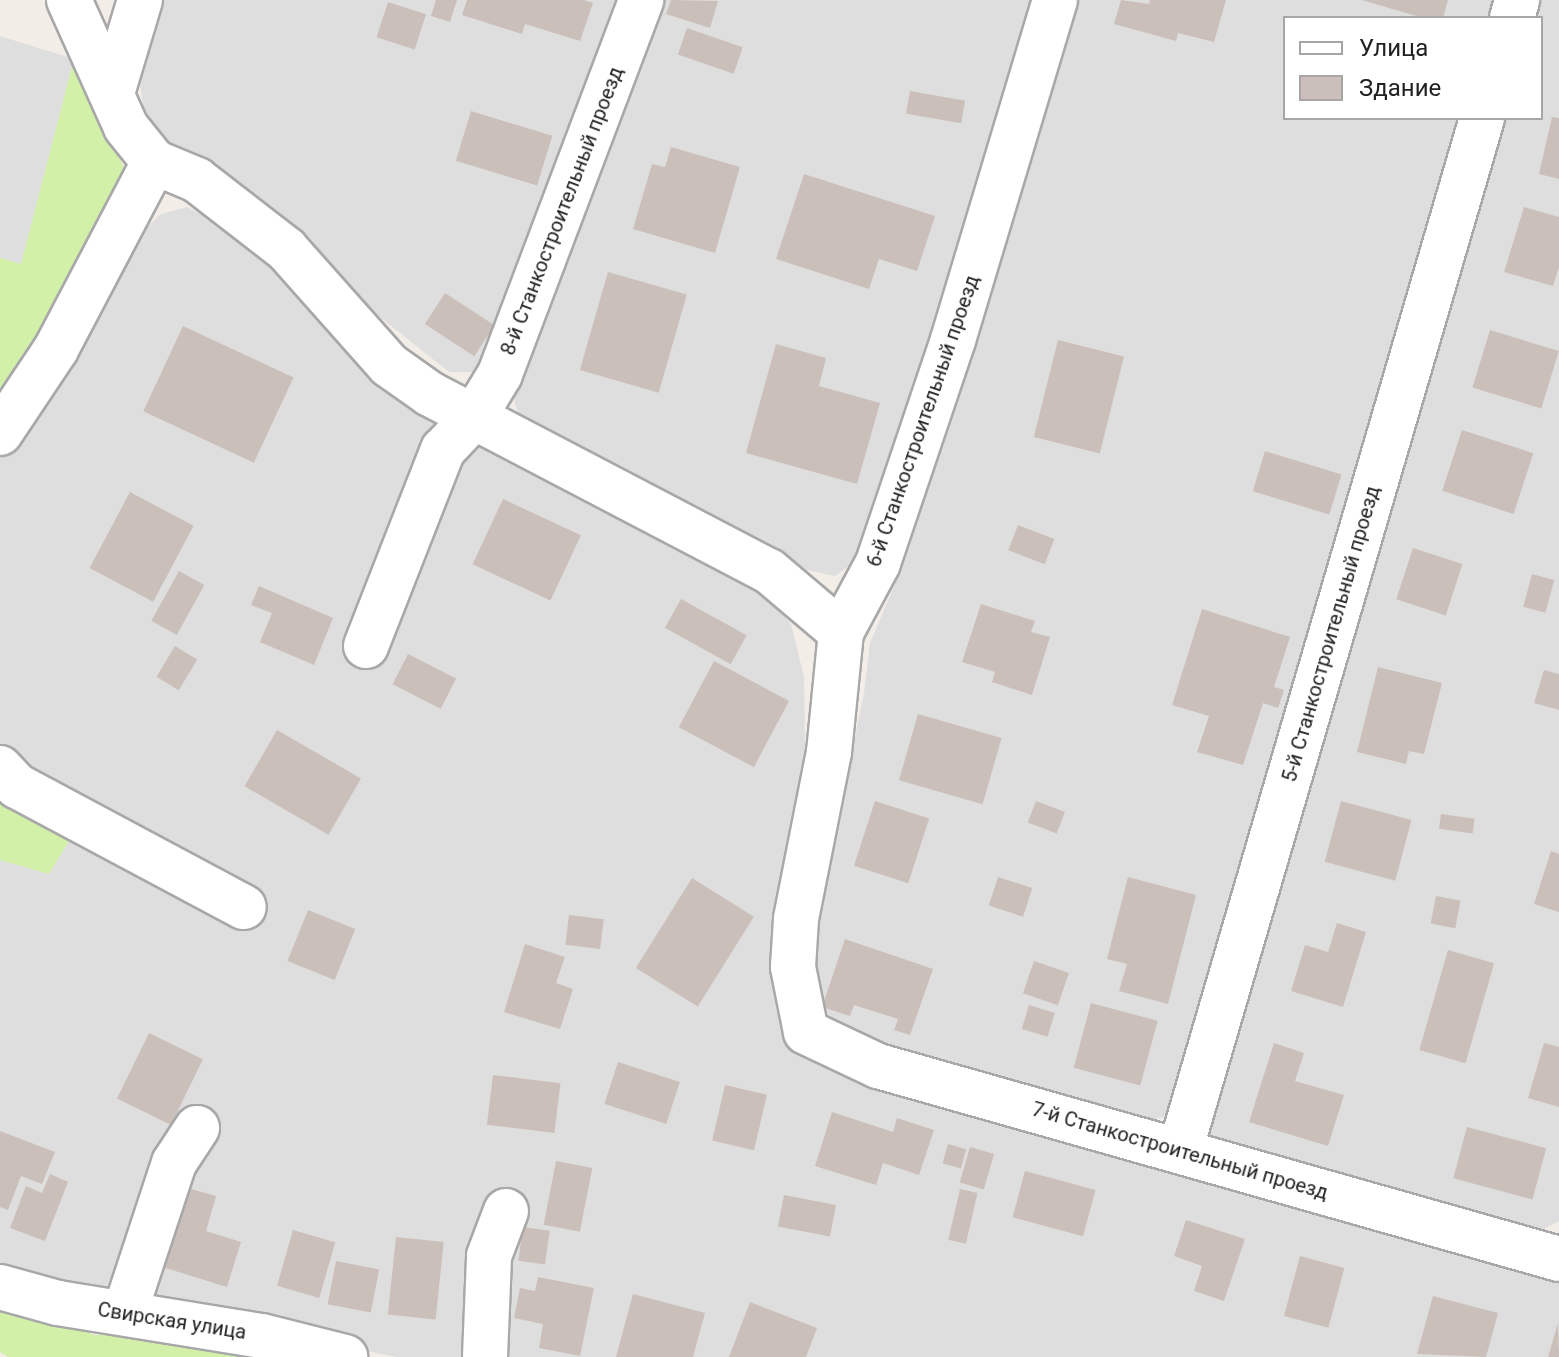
<!DOCTYPE html>
<meta charset="utf-8">
<style>
body{margin:0}
#map{position:relative;width:1559px;height:1357px;overflow:hidden;background:#f2ede7;font-family:Roboto,sans-serif}
div>[style]{position:absolute}
[style*='--x']{left:calc(var(--x)*1px);top:calc(var(--y)*1px);width:calc(var(--w)*1px);rotate:calc(var(--a)*1deg)}
.residential>*{inset:0;background:#dfdede}
.grass>*{inset:0;background:#d3f0a9}
.building>*{inset:0;background:#cbbfba;transform-origin:0 0}
.roads{filter:drop-shadow(2px 0 #a8a8a8) drop-shadow(-2px 0 #a8a8a8) drop-shadow(0 2px #a8a8a8) drop-shadow(0 -2px #a8a8a8)}
.minor>*{height:44px;margin:-22px;padding:0 22px;transform-origin:22px;border-radius:22px;background:#fff}
span{translate:-50% -50%;white-space:nowrap;text-align:center;line-height:1.15;-webkit-text-stroke:8px #fff;paint-order:stroke}
.street-label{font-size:20px;color:#212121}
.legend{position:absolute;left:1283px;top:16px;width:260px;height:104px;box-sizing:border-box;background:#fff;border:2px solid #a6a6a6;margin:0;padding:10px 14px;list-style:none;font-size:24px;color:#212121}
.legend li{display:flex;align-items:center;gap:16px;height:40px}
.legend b{width:40px;border:2px solid #a6a6a6}
</style>
<div id="map">
<div class="residential">
<div style="clip-path:polygon(157px 0,623px 0,490px 360px,475px 372px,449px 372px,376px 314px,301px 234px,169px 142px,144px 112px,140px 83px)"></div>
<div style="clip-path:polygon(658px 0,1034px 0,934px 330px,856px 561px,835px 576px,807px 570px,726px 522px,518px 414px,512px 393px)"></div>
<div style="clip-path:polygon(1073px 0,1495px 0,1489px 18px,1285px 18px,1285px 118px,1460px 118px,1168px 1116px,1154px 1119px,889px 1048px,823px 1017px,808px 965px,864px 693px,870px 643px,901px 570px)"></div>
<div style="clip-path:polygon(1529px 0,1559px 0,1559px 1221px,1540px 1231px,1209px 1138px,1203px 1122px,1494px 118px,1541px 118px,1541px 18px,1524px 18px)"></div>
<div style="clip-path:polygon(0 36px,74px 59px,21px 265px,0 258px)"></div>
<div style="clip-path:polygon(187px 207px,234px 231px,312px 302px,757px 586px,791px 624px,804px 677px,805px 747px,773px 975px,787px 1044px,813px 1059px,1559px 1283px,1559px 1357px,397px 1357px,63px 1293px,0 1268px,0 860px,32px 777px,0 747px,0 452px,69px 354px,145px 229px,161px 214px)"></div>
</div>
<div class="grass">
<div style="clip-path:polygon(74px 59px,129px 179px,0 395px,0 258px,21px 264px)"></div>
<div style="clip-path:polygon(0 747px,32px 777px,88px 809px,49px 874px,0 860px)"></div>
<div style="clip-path:polygon(0 1300px,51px 1315px,94px 1335px,161px 1335px,291px 1357px,8px 1357px,0 1352px)"></div>
</div>
<div class="building">
<div style="clip-path:polygon(436px 0,457px 0,450px 22px,431px 16px)"></div>
<div style="clip-path:polygon(467px 0,584px 0,593px 3px,580px 41px,525px 24px,522px 34px,462px 15px)"></div>
<div style="clip-path:polygon(671px 0,718px 1px,710px 28px,666px 14px)"></div>
<div style="clip-path:polygon(1121px 0,1149px 4px,1150px 0,1226px 0,1214px 42px,1178px 33px,1176px 41px,1114px 24px)"></div>
<div style="clip-path:polygon(1362px 0,1448px 0,1443px 18px,1423px 18px)"></div>
<div style="left:388px;top:2px;width:40px;height:37px;rotate:18deg"></div>
<div style="left:687px;top:28px;width:59px;height:28px;rotate:19deg"></div>
<div style="left:910px;top:91px;width:56px;height:23px;rotate:10deg"></div>
<div style="left:471px;top:111px;width:85px;height:52px;rotate:17deg"></div>
<div style="clip-path:polygon(1552px 117px,1559px 118px,1559px 179px,1539px 174px)"></div>
<div style="clip-path:polygon(671px 147px,740px 167px,715px 253px,633px 229px,652px 164px,665px 167px)"></div>
<div style="clip-path:polygon(804px 174px,935px 216px,917px 271px,879px 259px,869px 289px,776px 259px)"></div>
<div style="clip-path:polygon(1524px 207px,1559px 217px,1559px 267px,1553px 286px,1504px 272px)"></div>
<div style="left:608px;top:272px;width:82px;height:102px;rotate:16deg"></div>
<div style="left:445px;top:293px;width:59px;height:37px;rotate:33deg"></div>
<div style="left:183px;top:326px;width:122px;height:94px;rotate:25deg"></div>
<div style="left:1490px;top:330px;width:72px;height:60px;rotate:17deg"></div>
<div style="left:1058px;top:340px;width:68px;height:100px;rotate:14deg"></div>
<div style="clip-path:polygon(776px 344px,826px 358px,819px 386px,880px 403px,857px 484px,746px 453px)"></div>
<div style="left:1462px;top:430px;width:75px;height:64px;rotate:18deg"></div>
<div style="left:1265px;top:451px;width:80px;height:42px;rotate:17deg"></div>
<div style="left:130px;top:492px;width:72px;height:86px;rotate:28deg"></div>
<div style="left:503px;top:499px;width:86px;height:72px;rotate:25deg"></div>
<div style="left:1018px;top:525px;width:39px;height:27px;rotate:21deg"></div>
<div style="left:1413px;top:548px;width:52px;height:54px;rotate:18deg"></div>
<div style="left:179px;top:571px;width:29px;height:57px;rotate:29deg"></div>
<div style="left:1532px;top:574px;width:23px;height:34px;rotate:15deg"></div>
<div style="clip-path:polygon(259px 586px,333px 618px,314px 665px,260px 642px,272px 613px,251px 605px)"></div>
<div style="left:681px;top:599px;width:75px;height:33px;rotate:29deg"></div>
<div style="clip-path:polygon(981px 604px,1035px 621px,1031px 632px,1050px 637px,1032px 695px,992px 682px,995px 672px,962px 662px)"></div>
<div style="clip-path:polygon(1202px 609px,1290px 637px,1274px 687px,1284px 690px,1278px 708px,1263px 703px,1243px 765px,1197px 752px,1209px 716px,1172px 705px)"></div>
<div style="left:175px;top:646px;width:26px;height:36px;rotate:31deg"></div>
<div style="left:408px;top:654px;width:54px;height:34px;rotate:27deg"></div>
<div style="left:714px;top:661px;width:85px;height:75px;rotate:28deg"></div>
<div style="clip-path:polygon(1378px 667px,1442px 683px,1424px 754px,1409px 751px,1406px 764px,1357px 752px)"></div>
<div style="clip-path:polygon(1544px 670px,1559px 674px,1559px 710px,1534px 703px)"></div>
<div style="left:918px;top:714px;width:87px;height:69px;rotate:16deg"></div>
<div style="left:277px;top:730px;width:97px;height:65px;rotate:30deg"></div>
<div style="left:875px;top:801px;width:57px;height:68px;rotate:18deg"></div>
<div style="left:1036px;top:801px;width:31px;height:23px;rotate:21deg"></div>
<div style="left:1341px;top:801px;width:73px;height:63px;rotate:15deg"></div>
<div style="left:1441px;top:814px;width:34px;height:15px;rotate:8deg"></div>
<div style="clip-path:polygon(1551px 851px,1559px 854px,1559px 912px,1534px 904px)"></div>
<div style="left:998px;top:877px;width:36px;height:30px;rotate:18deg"></div>
<div style="clip-path:polygon(1128px 877px,1196px 895px,1168px 1004px,1119px 991px,1127px 964px,1107px 959px)"></div>
<div style="left:692px;top:878px;width:73px;height:106px;rotate:32deg"></div>
<div style="left:1436px;top:896px;width:25px;height:28px;rotate:11deg"></div>
<div style="left:308px;top:910px;width:51px;height:55px;rotate:22deg"></div>
<div style="left:569px;top:915px;width:35px;height:30px;rotate:7deg"></div>
<div style="clip-path:polygon(1337px 923px,1366px 932px,1343px 1007px,1291px 991px,1305px 945px,1328px 952px)"></div>
<div style="clip-path:polygon(845px 939px,933px 969px,910px 1035px,894px 1030px,898px 1019px,854px 1005px,850px 1016px,822px 1007px)"></div>
<div style="clip-path:polygon(525px 944px,565px 957px,556px 983px,573px 989px,560px 1029px,504px 1012px)"></div>
<div style="left:1448px;top:950px;width:48px;height:104px;rotate:16deg"></div>
<div style="left:1034px;top:961px;width:37px;height:34px;rotate:19deg"></div>
<div style="left:1091px;top:1003px;width:69px;height:67px;rotate:15deg"></div>
<div style="left:1029px;top:1005px;width:27px;height:25px;rotate:17deg"></div>
<div style="left:149px;top:1033px;width:60px;height:73px;rotate:26deg"></div>
<div style="clip-path:polygon(1274px 1043px,1304px 1053px,1295px 1081px,1344px 1095px,1328px 1146px,1249px 1122px)"></div>
<div style="clip-path:polygon(1544px 1043px,1559px 1047px,1559px 1107px,1528px 1098px)"></div>
<div style="left:618px;top:1062px;width:65px;height:44px;rotate:18deg"></div>
<div style="left:493px;top:1075px;width:68px;height:50px;rotate:7deg"></div>
<div style="left:725px;top:1085px;width:43px;height:57px;rotate:13deg"></div>
<div style="clip-path:polygon(832px 1112px,893px 1132px,897px 1118px,934px 1130px,919px 1175px,883px 1163px,876px 1185px,815px 1166px)"></div>
<div style="left:1467px;top:1127px;width:82px;height:53px;rotate:15deg"></div>
<div style="clip-path:polygon(0 1131px,55px 1152px,42px 1184px,21px 1176px,8px 1210px,0 1207px)"></div>
<div style="left:948px;top:1144px;width:19px;height:20px;rotate:16deg"></div>
<div style="left:970px;top:1147px;width:25px;height:37px;rotate:16deg"></div>
<div style="left:556px;top:1161px;width:37px;height:65px;rotate:11deg"></div>
<div style="left:1025px;top:1171px;width:73px;height:48px;rotate:15deg"></div>
<div style="clip-path:polygon(50px 1174px,68px 1182px,45px 1241px,10px 1228px,26px 1186px,42px 1193px)"></div>
<div style="clip-path:polygon(181px 1186px,216px 1196px,206px 1231px,241px 1242px,227px 1287px,156px 1265px)"></div>
<div style="left:960px;top:1189px;width:18px;height:52px;rotate:13deg"></div>
<div style="left:784px;top:1195px;width:53px;height:32px;rotate:11deg"></div>
<div style="clip-path:polygon(1186px 1220px,1245px 1239px,1224px 1301px,1194px 1291px,1202px 1266px,1174px 1256px)"></div>
<div style="left:523px;top:1227px;width:27px;height:34px;rotate:8deg"></div>
<div style="left:293px;top:1230px;width:44px;height:58px;rotate:16deg"></div>
<div style="left:396px;top:1237px;width:48px;height:78px;rotate:6deg"></div>
<div style="left:1300px;top:1256px;width:46px;height:62px;rotate:15deg"></div>
<div style="left:336px;top:1261px;width:44px;height:44px;rotate:11deg"></div>
<div style="clip-path:polygon(538px 1277px,594px 1288px,580px 1356px,539px 1348px,543px 1324px,514px 1318px,520px 1288px,535px 1291px)"></div>
<div style="clip-path:polygon(633px 1294px,705px 1313px,693px 1357px,616px 1357px)"></div>
<div style="clip-path:polygon(1433px 1296px,1498px 1313px,1486px 1357px,1417px 1354px)"></div>
<div style="clip-path:polygon(750px 1302px,817px 1328px,806px 1357px,729px 1357px)"></div>
<div style="clip-path:polygon(1558px 1323px,1559px 1357px,1548px 1357px)"></div>
</div>
<div class="roads">
<div class="minor">
<div style="--x:69;--y:0;--w:139;--a:65.8"></div>
<div style="--x:126;--y:127;--w:45;--a:51.3"></div>
<div style="--x:154;--y:162;--w:47;--a:22.7"></div>
<div style="--x:197;--y:180;--w:113;--a:37.8"></div>
<div style="--x:286;--y:249;--w:155;--a:48.4"></div>
<div style="--x:389;--y:365;--w:50;--a:35.3"></div>
<div style="--x:430;--y:394;--w:382;--a:27.6"></div>
<div style="--x:769;--y:571;--w:94;--a:40.3"></div>
<div style="--x:1055;--y:0;--w:355;--a:106.7"></div>
<div style="--x:953;--y:340;--w:235;--a:108.6"></div>
<div style="--x:878;--y:563;--w:78;--a:118.2"></div>
<div style="--x:841;--y:632;--w:121;--a:95.7"></div>
<div style="--x:829;--y:752;--w:170;--a:101.2"></div>
<div style="--x:796;--y:919;--w:48;--a:93.6"></div>
<div style="--x:793;--y:967;--w:66;--a:78.7"></div>
<div style="--x:806;--y:1032;--w:80;--a:25.3"></div>
<div style="--x:878;--y:1066;--w:708;--a:15.82"></div>
<div style="--x:1512;--y:18;--w:19;--a:-74"></div>
<div style="--x:113;--y:90;--w:94;--a:-73.3"></div>
<div style="--x:0;--y:433;--w:101;--a:-56.3"></div>
<div style="--x:56;--y:349;--w:211;--a:-62.3"></div>
<div style="--x:366;--y:646;--w:211;--a:-68.6"></div>
<div style="--x:443;--y:450;--w:45;--a:-46.8"></div>
<div style="--x:474;--y:417;--w:50;--a:-58.8"></div>
<div style="--x:500;--y:374;--w:400;--a:-69.3"></div>
<div style="--x:0;--y:768;--w:25;--a:47"></div>
<div style="--x:17;--y:786;--w:257;--a:28.1"></div>
<div style="--x:1180;--y:1151;--w:1076;--a:-73.7"></div>
<div style="--x:0;--y:1287;--w:60;--a:15.4"></div>
<div style="--x:58;--y:1303;--w:207;--a:9.2"></div>
<div style="--x:262;--y:1336;--w:86;--a:14.2"></div>
<div style="--x:125;--y:1312;--w:157;--a:-71.8"></div>
<div style="--x:174;--y:1163;--w:42;--a:-56.7"></div>
<div style="--x:485;--y:1357;--w:101;--a:-87.7"></div>
<div style="--x:489;--y:1256;--w:48;--a:-69.3"></div>
</div>
</div>
<div class="street-label">
<span style="left:562px;top:211px;rotate:-69deg">8-й Станкостроительный проезд</span>
<span style="left:923px;top:421px;rotate:-71deg">6-й Станкостроительный проезд</span>
<span style="left:1331px;top:634px;rotate:-74deg">5-й Станкостроительный проезд</span>
<span style="left:1180px;top:1151px;rotate:16deg">7-й Станкостроительный проезд</span>
<span style="left:172px;top:1321px;rotate:9deg">Свирская улица</span>
</div>
<ul class="legend">
<li><b style="height:10px;background:#fff"></b>Улица</li>
<li><b style="height:22px;background:#cbbfba"></b>Здание</li>
</ul>
</div>
